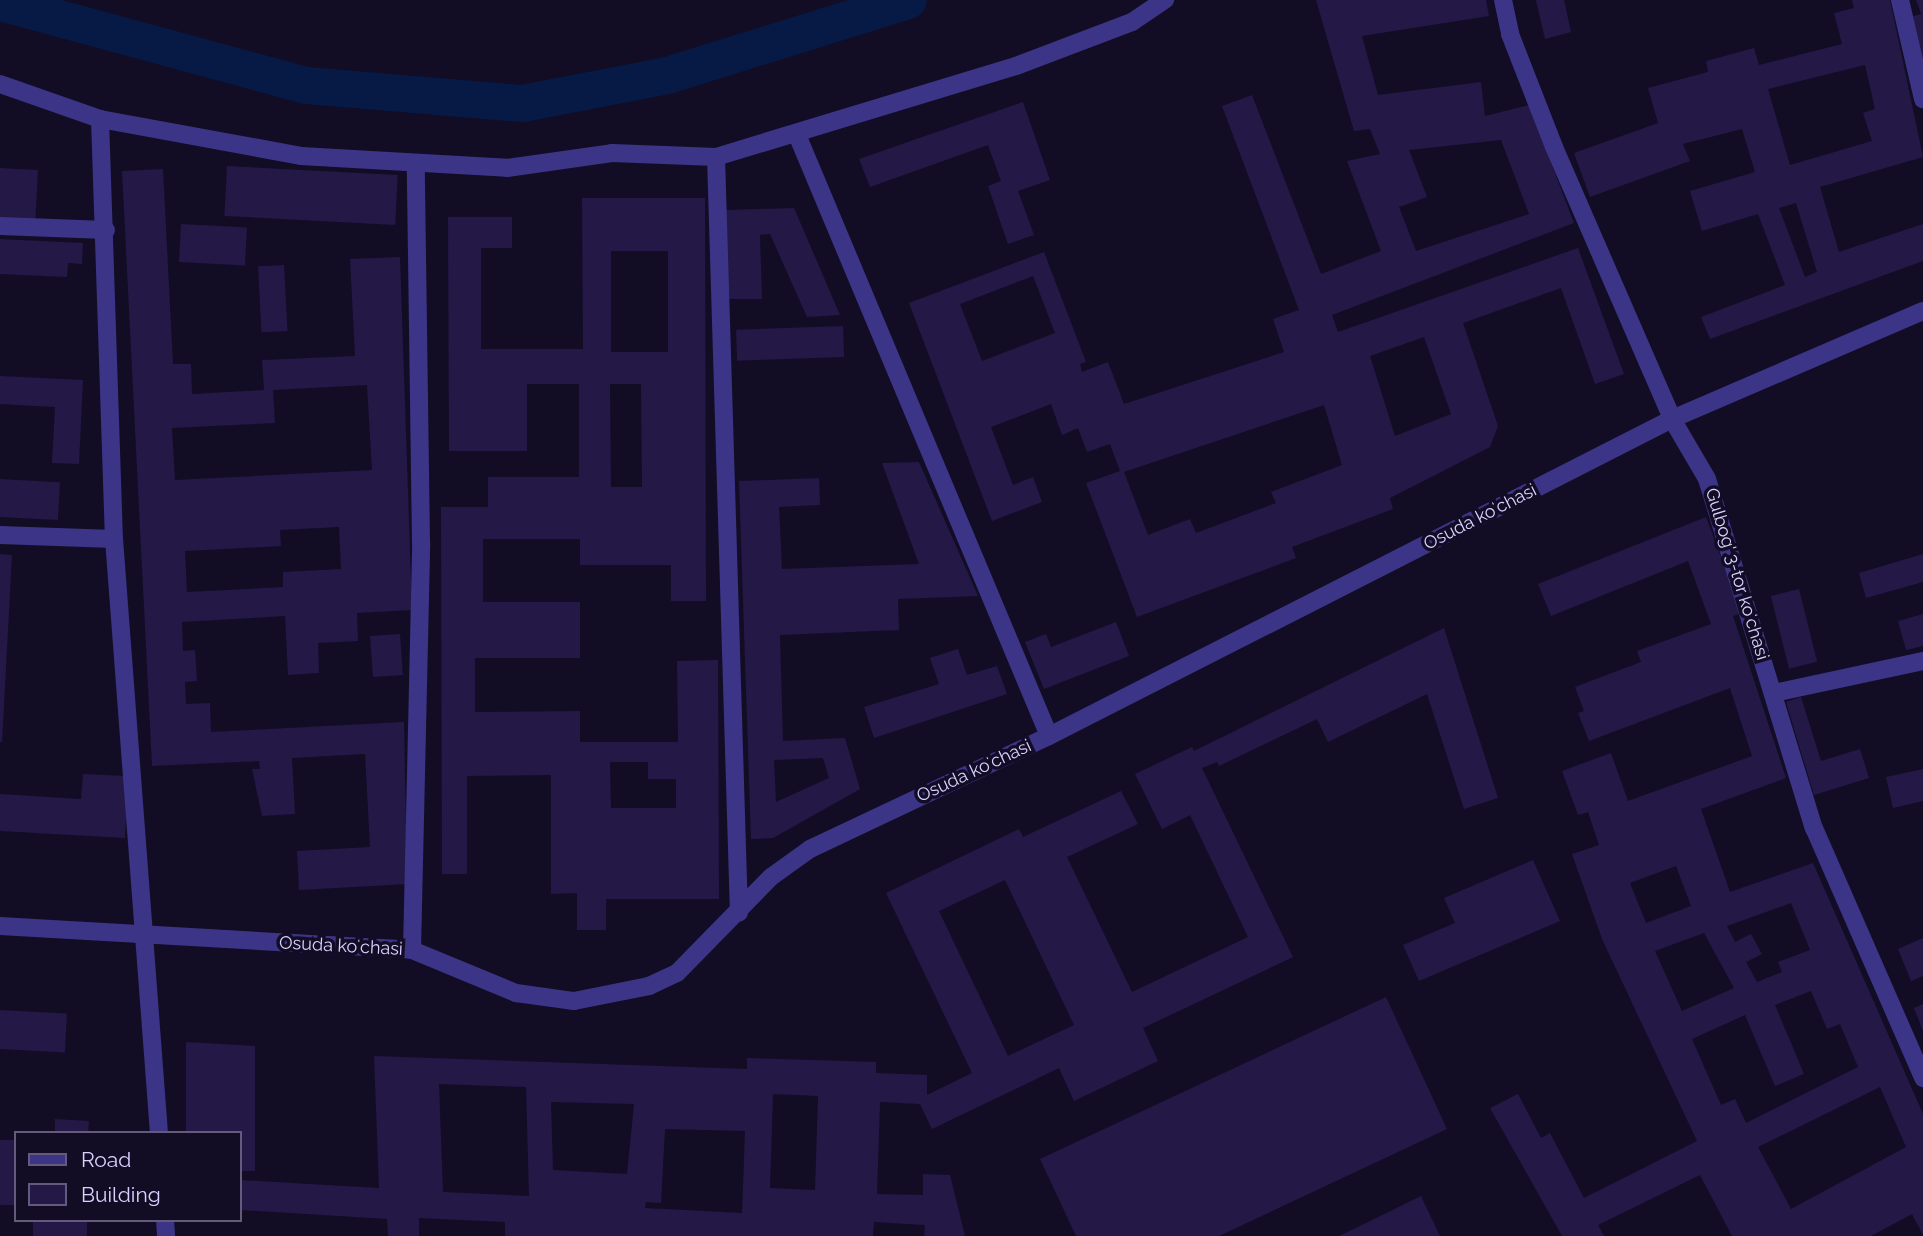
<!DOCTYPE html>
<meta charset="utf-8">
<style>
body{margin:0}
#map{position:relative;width:1923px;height:1236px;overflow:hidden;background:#120d25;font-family:Raleway,sans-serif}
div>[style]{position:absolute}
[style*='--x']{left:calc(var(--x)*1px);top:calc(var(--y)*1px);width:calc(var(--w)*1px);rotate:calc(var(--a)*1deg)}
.canal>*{height:37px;margin:-18.5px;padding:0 18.5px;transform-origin:18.5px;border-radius:18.5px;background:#071a45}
.building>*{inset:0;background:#241847;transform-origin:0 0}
.minor>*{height:18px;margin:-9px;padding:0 9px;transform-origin:9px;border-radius:9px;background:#3c3587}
span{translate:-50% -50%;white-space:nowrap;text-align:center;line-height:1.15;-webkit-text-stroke:7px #120d25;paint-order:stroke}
.street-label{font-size:18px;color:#d9d1ff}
.legend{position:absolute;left:14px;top:1131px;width:228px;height:91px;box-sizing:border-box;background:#120d25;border:2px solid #625b7c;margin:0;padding:9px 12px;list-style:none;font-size:21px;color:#d9d1ff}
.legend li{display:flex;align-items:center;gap:14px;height:35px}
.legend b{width:35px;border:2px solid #625b7c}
</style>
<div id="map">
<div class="canal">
<div style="--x:0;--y:2;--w:317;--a:15.2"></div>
<div style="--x:306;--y:85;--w:217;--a:4.8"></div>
<div style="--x:522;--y:103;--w:148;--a:-10.9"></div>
<div style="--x:667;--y:75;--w:252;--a:-17.3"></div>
</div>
<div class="building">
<div style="clip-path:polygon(evenodd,1316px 0,1486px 0,1489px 16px,1362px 36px,1378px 95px,1481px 82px,1485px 116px,1529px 105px,1574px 223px,1332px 315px,1338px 332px,1578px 248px,1624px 374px,1595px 384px,1561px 288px,1463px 323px,1498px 426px,1490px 447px,1390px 498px,1393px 509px,1292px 547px,1296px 558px,1137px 617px,1086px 483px,1120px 471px,1110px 444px,1087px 452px,1078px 428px,1062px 435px,1051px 404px,991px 427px,1013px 485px,1033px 477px,1042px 502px,992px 521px,909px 303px,1044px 252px,1086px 362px,1080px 364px,1082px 372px,1108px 362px,1124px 404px,1284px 352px,1273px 319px,1299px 310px,1222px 106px,1252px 95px,1321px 274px,1381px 251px,1347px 161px,1380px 154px,1370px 129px,1354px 131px,1316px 0,1501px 140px,1529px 214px,1416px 251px,1399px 207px,1427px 197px,1409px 150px,1501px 140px,1316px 0,1033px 276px,1055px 333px,982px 361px,960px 304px,1033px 276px,1316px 0,1424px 337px,1451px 414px,1395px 436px,1370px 356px,1424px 337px,1316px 0,1324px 405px,1342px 465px,1271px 492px,1276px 503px,1196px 533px,1190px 519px,1148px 535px,1124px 472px,1324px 405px)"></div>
<div style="clip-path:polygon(1536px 0,1564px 0,1571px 32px,1545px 39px)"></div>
<div style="clip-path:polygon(evenodd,1852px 0,1890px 0,1923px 157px,1820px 187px,1839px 252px,1923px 224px,1923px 261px,1710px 339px,1701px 317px,1785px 285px,1758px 214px,1702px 231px,1690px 191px,1755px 172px,1742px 129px,1683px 144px,1690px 161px,1590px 197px,1574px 153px,1658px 123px,1648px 88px,1708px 72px,1706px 61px,1754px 48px,1759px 65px,1842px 44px,1834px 13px,1854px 8px,1852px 0,1865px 65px,1875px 109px,1863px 113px,1872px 141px,1790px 165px,1768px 89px,1865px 65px,1852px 0,1796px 203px,1817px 272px,1805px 277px,1779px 208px,1796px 203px)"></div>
<div style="clip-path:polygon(1916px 0,1923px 0,1923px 62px,1910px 17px,1921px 14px)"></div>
<div style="clip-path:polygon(1023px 102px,1050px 180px,1018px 191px,1034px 235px,1008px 244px,988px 186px,1001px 181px,988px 145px,870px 187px,859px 159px)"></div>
<div style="left:227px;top:166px;width:171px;height:50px;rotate:3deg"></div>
<div style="left:0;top:168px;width:38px;height:50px;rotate:3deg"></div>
<div style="clip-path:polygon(evenodd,163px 169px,173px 364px,191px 364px,192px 394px,264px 390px,262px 360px,355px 356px,350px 259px,400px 257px,412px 610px,357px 613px,358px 641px,318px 643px,319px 673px,288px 675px,285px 616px,182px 622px,183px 651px,195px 650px,197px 681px,185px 682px,186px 704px,210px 703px,211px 732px,404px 722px,407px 884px,299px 890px,297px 851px,370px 847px,365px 754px,292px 758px,295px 814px,262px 816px,252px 769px,260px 769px,259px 761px,152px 766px,122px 171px,163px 169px,367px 385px,372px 470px,175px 480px,172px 428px,275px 423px,273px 390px,367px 385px,163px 169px,339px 527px,341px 569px,283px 572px,283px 587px,187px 592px,185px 551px,281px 546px,280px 530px,339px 527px)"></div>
<div style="clip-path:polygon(evenodd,582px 198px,705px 198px,706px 601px,671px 601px,671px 565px,580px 565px,580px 539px,483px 539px,483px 602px,580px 602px,580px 658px,475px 658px,475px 712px,580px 711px,580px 742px,678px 742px,677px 661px,718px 660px,719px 899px,606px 899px,606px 930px,577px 930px,577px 893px,551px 894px,551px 775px,467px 776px,467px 874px,442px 874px,441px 507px,488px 507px,488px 477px,579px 477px,579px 384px,527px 384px,527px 451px,449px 451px,448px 217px,512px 217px,512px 248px,481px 248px,481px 349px,583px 349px,582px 198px,611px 251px,668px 251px,668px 352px,611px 352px,611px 251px,582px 198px,610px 384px,641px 384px,642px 487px,611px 487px,610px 384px,582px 198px,610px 762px,648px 762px,648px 779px,676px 779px,676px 808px,611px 808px,610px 762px)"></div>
<div style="clip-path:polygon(794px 208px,840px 315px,807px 317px,770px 234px,760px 235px,762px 299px,727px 299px,725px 210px)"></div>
<div style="left:181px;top:224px;width:66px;height:38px;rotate:3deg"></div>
<div style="clip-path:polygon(0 239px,83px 243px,82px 264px,68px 263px,67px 277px,0 274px)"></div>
<div style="left:284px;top:265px;width:66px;height:26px;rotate:87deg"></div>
<div style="left:843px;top:326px;width:31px;height:107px;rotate:88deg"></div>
<div style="clip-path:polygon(0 376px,83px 380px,79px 464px,52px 463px,55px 407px,0 404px)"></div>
<div style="clip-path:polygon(evenodd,919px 462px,978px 596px,898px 599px,899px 630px,780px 635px,783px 741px,845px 738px,860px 789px,773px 838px,751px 839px,739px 481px,819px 478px,820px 505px,779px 507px,782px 569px,919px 564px,882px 463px,919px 462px,823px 758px,829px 778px,776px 802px,774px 760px,823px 758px)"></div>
<div style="left:0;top:479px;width:60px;height:38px;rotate:3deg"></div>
<div style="clip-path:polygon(evenodd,1706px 517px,1742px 613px,1733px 616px,1786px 778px,1701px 809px,1730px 892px,1813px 863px,1923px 1114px,1923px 1235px,1912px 1214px,1871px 1236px,1732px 1236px,1700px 1175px,1598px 1225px,1604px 1236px,1562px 1236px,1490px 1108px,1518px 1094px,1541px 1138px,1550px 1133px,1584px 1198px,1697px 1141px,1602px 939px,1572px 854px,1599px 845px,1588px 812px,1578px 815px,1562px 771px,1611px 753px,1628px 801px,1752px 756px,1730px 688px,1589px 741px,1578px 713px,1584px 711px,1575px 687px,1641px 662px,1637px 651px,1711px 624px,1688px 561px,1551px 616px,1538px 584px,1706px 517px,1676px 866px,1691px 906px,1646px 923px,1630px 883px,1676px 866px,1706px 517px,1791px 903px,1810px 950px,1778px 962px,1782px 972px,1757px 982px,1746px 962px,1762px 954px,1751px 934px,1735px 942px,1727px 926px,1791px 903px,1706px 517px,1704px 933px,1734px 988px,1682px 1011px,1655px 951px,1704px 933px,1706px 517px,1811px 991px,1827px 1029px,1840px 1024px,1858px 1067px,1746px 1123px,1735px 1099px,1721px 1105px,1692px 1039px,1745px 1015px,1775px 1086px,1804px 1074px,1775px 1005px,1811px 991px,1706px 517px,1880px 1087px,1906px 1147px,1791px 1209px,1758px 1147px,1880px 1087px)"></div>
<div style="clip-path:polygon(0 554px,12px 555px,2px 742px,0 742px)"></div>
<div style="clip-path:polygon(1923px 554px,1923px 582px,1866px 598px,1859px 573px)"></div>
<div style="left:1799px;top:589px;width:75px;height:29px;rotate:76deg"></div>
<div style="clip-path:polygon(1923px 614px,1923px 646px,1906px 650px,1898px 621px)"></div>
<div style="clip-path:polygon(1116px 622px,1129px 656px,1044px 689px,1025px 642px,1046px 634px,1051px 647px)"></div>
<div style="clip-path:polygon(evenodd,1444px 628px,1498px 798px,1464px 809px,1427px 694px,1328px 742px,1317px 719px,1219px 766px,1217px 762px,1202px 768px,1293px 957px,1143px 1028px,1158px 1061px,1074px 1101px,1059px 1068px,932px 1129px,920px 1104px,880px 1102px,877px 1194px,923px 1195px,923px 1174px,950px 1175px,965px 1236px,924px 1236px,925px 1225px,874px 1222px,873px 1236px,505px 1236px,505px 1222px,419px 1218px,419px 1236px,388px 1236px,387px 1219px,240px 1210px,240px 1180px,379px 1188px,374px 1056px,747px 1069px,747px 1058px,876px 1062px,876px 1073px,927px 1075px,927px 1095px,972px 1073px,886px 893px,1019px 829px,1023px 837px,1121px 791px,1138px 824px,1067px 857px,1132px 992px,1248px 937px,1190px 815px,1162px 829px,1135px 774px,1192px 747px,1194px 751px,1444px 628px,1005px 880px,1074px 1025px,1008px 1056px,939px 911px,1005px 880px,1444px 628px,439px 1084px,526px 1087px,529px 1196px,443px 1192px,439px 1084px,1444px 628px,773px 1094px,818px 1096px,815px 1190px,770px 1188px,773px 1094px,1444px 628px,551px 1102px,634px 1104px,627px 1174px,553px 1170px,551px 1102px,1444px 628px,665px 1129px,745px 1131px,742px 1213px,645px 1208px,646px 1202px,661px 1203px,665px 1129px)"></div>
<div style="left:400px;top:634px;width:41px;height:30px;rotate:86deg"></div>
<div style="clip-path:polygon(958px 649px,967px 675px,997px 666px,1007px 694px,874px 738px,864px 707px,939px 684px,930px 658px)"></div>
<div style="clip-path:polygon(1801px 697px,1821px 761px,1860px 749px,1869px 778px,1814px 795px,1786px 702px)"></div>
<div style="clip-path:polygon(1923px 769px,1923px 801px,1893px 808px,1886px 777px)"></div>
<div style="clip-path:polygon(83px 774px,128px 776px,125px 838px,0 831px,0 794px,81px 799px)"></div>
<div style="clip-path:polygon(1533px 860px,1560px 921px,1419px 981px,1403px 945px,1455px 923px,1444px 898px)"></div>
<div style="clip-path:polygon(1923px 938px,1923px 976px,1911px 981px,1898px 949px)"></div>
<div style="clip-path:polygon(1386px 997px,1447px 1129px,1219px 1236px,1076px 1236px,1040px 1159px)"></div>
<div style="clip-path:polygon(1923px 1004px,1923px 1031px,1914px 1008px)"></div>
<div style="left:0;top:1010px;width:67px;height:39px;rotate:3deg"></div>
<div style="clip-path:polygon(186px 1042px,255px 1046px,255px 1171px,240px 1171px,240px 1133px,186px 1133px)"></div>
<div style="clip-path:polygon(55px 1119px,89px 1121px,88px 1133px,55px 1133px)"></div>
<div style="left:0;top:1140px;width:16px;height:65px"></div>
<div style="clip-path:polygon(1421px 1196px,1440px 1236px,1339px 1236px,1364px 1224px)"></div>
<div style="left:33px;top:1220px;width:54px;height:16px"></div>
</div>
<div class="minor">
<div style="--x:1503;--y:0;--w:35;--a:78"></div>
<div style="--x:1510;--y:34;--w:121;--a:68.7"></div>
<div style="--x:1554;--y:147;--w:296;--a:66.5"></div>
<div style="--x:1672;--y:419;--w:69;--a:59.7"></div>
<div style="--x:1707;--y:479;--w:365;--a:73"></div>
<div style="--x:1814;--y:828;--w:273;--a:66.4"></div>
<div style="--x:1900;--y:0;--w:102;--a:76.9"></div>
<div style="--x:0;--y:84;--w:106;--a:19.3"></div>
<div style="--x:100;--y:119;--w:204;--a:10.4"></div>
<div style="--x:301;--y:156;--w:206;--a:3.3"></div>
<div style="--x:507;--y:168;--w:106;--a:-8.1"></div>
<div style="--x:612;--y:153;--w:104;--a:2.2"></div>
<div style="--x:716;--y:157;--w:313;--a:-16.9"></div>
<div style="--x:1016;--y:66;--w:124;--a:-20.8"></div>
<div style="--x:1132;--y:22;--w:40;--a:-34"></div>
<div style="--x:100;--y:119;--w:420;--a:88.1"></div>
<div style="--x:114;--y:539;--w:596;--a:85.67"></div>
<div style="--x:798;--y:137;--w:649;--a:67.26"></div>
<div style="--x:716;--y:157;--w:756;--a:88.26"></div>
<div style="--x:0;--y:226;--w:106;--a:2.2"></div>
<div style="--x:0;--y:535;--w:114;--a:2"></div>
<div style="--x:1774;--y:693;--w:152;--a:-12.1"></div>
<div style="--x:0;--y:926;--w:413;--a:3.3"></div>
<div style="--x:412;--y:950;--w:113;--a:22.5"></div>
<div style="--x:516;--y:993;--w:59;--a:7.9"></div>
<div style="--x:574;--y:1001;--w:76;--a:-11.3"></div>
<div style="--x:649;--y:986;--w:31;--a:-25"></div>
<div style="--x:677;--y:973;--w:134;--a:-45.6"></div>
<div style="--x:771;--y:877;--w:48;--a:-35.7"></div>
<div style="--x:810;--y:849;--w:264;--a:-25.3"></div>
<div style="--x:1049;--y:736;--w:699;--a:-26.97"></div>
<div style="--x:1672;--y:419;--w:273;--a:-23.3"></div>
<div style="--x:412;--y:950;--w:407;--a:-88.7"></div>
<div style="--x:421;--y:543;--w:379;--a:-90.8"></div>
<div style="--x:165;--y:1220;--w:16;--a:86"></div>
</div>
<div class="street-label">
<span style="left:1480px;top:517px;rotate:-27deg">Osuda koʻchasi</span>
<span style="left:1737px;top:574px;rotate:73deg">Gulbog' 3-tor koʻchasi</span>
<span style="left:974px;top:771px;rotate:-25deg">Osuda koʻchasi</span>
<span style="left:341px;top:946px;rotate:3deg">Osuda koʻchasi</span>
</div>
<ul class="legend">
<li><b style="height:9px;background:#3c3587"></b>Road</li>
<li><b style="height:19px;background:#241847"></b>Building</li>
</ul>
</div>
